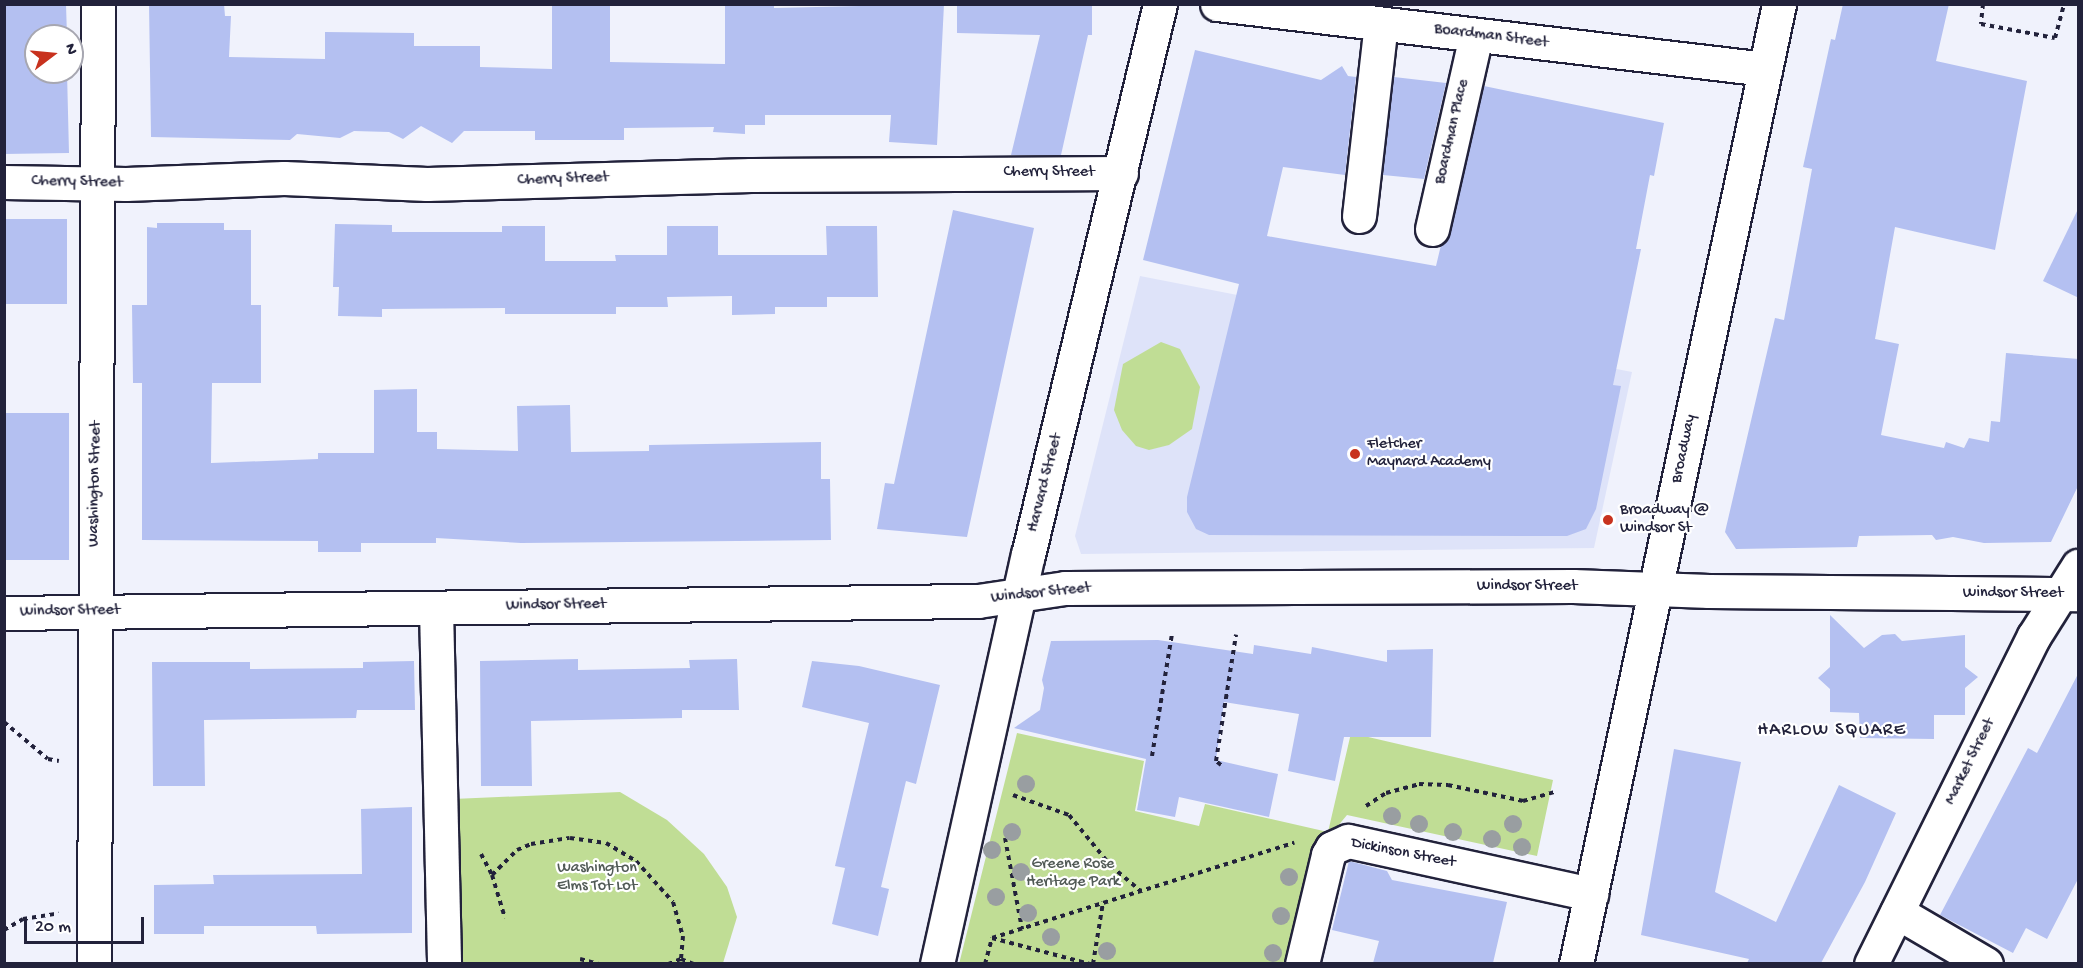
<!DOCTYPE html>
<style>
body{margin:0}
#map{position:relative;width:2083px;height:968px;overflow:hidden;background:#f0f2fc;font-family:"Gochi Hand",sans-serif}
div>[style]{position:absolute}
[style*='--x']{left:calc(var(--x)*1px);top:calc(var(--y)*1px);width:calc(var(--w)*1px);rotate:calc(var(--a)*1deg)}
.built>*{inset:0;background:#dee3f9}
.green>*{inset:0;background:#c0dd95}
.building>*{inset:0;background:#b4c0f1;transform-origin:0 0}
.path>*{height:4px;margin-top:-2px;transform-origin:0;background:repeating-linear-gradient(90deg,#22223b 0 4.5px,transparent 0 9px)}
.roads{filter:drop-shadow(2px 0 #22223b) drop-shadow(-2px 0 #22223b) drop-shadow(0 2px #22223b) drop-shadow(0 -2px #22223b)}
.minor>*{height:33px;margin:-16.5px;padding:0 16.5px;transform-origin:16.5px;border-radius:16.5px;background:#fff}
.major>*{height:33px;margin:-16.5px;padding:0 16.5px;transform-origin:16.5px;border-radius:16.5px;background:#fff}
.trees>*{width:18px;height:18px;margin:-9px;border-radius:50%;background:#999ea1}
.dots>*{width:16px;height:16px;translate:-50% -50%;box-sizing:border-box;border:3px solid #fff;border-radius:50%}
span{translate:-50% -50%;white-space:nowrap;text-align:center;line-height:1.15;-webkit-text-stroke:4.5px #fff;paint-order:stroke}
.street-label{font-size:16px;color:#22223b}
.poi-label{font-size:16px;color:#22223b}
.left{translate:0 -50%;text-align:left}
.park-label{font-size:16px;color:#515a56}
.neighbourhood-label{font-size:18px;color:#22223b;letter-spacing:1.5px}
.frame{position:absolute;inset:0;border:6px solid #22223b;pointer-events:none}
.north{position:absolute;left:24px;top:24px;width:60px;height:60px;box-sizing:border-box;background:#fff;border:2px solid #a7a7b1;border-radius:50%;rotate:74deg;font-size:16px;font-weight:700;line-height:24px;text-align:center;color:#22223b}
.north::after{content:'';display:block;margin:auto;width:21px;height:27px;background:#c8321e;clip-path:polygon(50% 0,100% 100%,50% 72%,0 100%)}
.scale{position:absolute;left:24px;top:917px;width:120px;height:27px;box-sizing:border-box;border:3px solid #22223b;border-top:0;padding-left:8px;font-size:18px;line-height:21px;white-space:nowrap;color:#22223b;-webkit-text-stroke:4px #fff;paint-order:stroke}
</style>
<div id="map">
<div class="built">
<div style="clip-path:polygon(1140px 276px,1632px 372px,1594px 548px,1081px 554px,1075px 536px)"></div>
</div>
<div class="green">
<div style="clip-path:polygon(1161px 342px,1180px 349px,1200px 387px,1192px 429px,1169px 445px,1149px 450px,1136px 446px,1122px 430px,1114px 410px,1123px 364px)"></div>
<div style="clip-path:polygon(1017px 733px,1144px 761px,1135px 811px,1199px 826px,1205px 804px,1328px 832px,1351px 733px,1553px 780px,1537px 856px,1347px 815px,1332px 833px,1288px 963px,959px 964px)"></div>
<div style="clip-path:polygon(620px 792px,667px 820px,704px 854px,727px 887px,737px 917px,723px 963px,452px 964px,453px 799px)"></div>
</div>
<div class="building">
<div style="clip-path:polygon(4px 4px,66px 4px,67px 36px,36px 36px,36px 72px,67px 72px,69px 153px,4px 154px)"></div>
<div style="clip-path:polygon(149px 4px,224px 4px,225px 16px,231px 16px,229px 57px,325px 59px,325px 32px,414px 33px,414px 46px,480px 46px,480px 67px,552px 69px,552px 4px,610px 4px,610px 62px,725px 64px,725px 4px,774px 4px,774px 8px,944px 4px,937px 145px,889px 142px,891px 115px,765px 115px,765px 125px,745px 125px,745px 134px,713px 132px,714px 127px,624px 128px,624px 140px,535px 140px,535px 131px,464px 131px,452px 143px,421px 126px,403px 139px,389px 132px,354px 131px,340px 138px,297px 134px,290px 140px,151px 137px)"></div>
<div style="clip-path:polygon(957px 4px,1092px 4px,1092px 35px,1088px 35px,1061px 155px,1011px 155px,1040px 35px,957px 33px)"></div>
<div style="clip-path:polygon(1843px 4px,1949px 4px,1936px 61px,2027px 81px,1995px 250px,1895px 227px,1875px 339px,1899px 344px,1881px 435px,1944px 448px,1946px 442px,1964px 448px,1969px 438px,1989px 442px,1991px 421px,2000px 422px,2006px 353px,2079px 359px,2079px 484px,2051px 542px,1984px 543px,1953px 537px,1936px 540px,1932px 535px,1859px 536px,1857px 547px,1736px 549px,1725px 532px,1775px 318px,1784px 320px,1812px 169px,1803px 167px,1831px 39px,1835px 40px)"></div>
<div style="clip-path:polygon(1195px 50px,1321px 80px,1342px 66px,1348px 76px,1356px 77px,1345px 175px,1283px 167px,1267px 236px,1436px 266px,1441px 245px,1450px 233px,1484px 86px,1664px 123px,1654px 176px,1650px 175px,1636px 249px,1641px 249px,1613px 385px,1621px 386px,1596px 509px,1586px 529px,1567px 536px,1209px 535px,1196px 529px,1187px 512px,1187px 497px,1239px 284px,1143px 260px)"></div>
<div style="clip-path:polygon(1394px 77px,1446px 83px,1424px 179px,1383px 175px)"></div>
<div style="clip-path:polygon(2079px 207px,2079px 298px,2043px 281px)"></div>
<div style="clip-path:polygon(953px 210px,1034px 228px,967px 537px,877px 529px,885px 483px,894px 484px)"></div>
<div style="left:4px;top:219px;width:63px;height:85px"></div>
<div style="clip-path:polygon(157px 223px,224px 223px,224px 230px,251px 230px,251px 305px,261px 305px,261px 383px,212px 383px,211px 463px,318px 459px,318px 453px,374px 453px,374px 390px,417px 389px,417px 432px,437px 432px,437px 449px,518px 451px,517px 406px,570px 405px,571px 452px,649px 451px,649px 445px,821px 442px,821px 479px,830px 479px,831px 540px,521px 543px,436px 538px,436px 543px,361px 543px,361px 552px,318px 552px,318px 541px,142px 540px,142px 383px,133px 383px,132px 305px,147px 305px,147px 227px,157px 228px)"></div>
<div style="clip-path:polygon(335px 224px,392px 225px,392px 232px,502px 232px,502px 226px,545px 226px,545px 261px,616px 261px,615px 255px,667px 255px,667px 226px,718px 226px,718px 255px,827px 255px,826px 226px,877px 226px,878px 297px,827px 297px,827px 307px,775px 307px,775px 314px,732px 315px,732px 296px,667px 297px,668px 307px,616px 307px,616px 314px,505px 314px,505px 308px,382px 309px,382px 317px,338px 316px,339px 287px,333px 287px)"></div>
<div style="left:4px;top:413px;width:65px;height:147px"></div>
<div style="clip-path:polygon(1830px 615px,1864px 648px,1882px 635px,1895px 634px,1902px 641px,1965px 635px,1965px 667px,1978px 677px,1965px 688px,1965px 715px,1934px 715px,1934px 739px,1860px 738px,1859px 713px,1830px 712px,1830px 689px,1818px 678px,1830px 667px)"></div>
<div style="clip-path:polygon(1158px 640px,1253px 654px,1254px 645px,1311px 654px,1312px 647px,1387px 662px,1387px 650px,1433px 649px,1431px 737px,1344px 737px,1335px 781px,1288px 771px,1299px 714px,1224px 702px,1216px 760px,1278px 774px,1269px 817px,1179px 797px,1175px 817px,1137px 810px,1146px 759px,1014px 728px,1040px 710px,1044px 688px,1042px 680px,1051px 641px)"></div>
<div style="clip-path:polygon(578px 659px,578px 670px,690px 668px,689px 660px,737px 659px,739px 710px,682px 710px,682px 718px,531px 721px,532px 786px,481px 786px,480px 661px)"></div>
<div style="clip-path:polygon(414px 661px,415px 710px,357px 710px,356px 718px,204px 720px,205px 786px,153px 786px,152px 662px,250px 662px,250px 669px,363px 668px,363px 662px)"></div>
<div style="clip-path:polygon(812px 661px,859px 666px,940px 685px,916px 784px,906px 781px,881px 887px,889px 889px,878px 936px,832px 924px,845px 868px,835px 866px,869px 723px,802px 707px)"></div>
<div style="clip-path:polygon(2079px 672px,2079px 877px,2047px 939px,2026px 928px,2013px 953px,1940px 915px,2028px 748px,2037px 753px)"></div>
<div style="clip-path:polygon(1674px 749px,1741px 762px,1715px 892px,1776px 922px,1839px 785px,1896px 813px,1865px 882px,1821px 963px,1747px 963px,1749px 959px,1641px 935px)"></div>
<div style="clip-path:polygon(412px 807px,412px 933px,317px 934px,316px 926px,204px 926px,204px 934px,154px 934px,154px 885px,214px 884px,213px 875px,362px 874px,361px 809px)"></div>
<div style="clip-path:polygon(1349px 861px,1387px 871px,1392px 880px,1507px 902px,1493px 963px,1373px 963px,1379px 941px,1332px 930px)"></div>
</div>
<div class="path">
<div style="--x:1983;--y:4;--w:20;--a:96"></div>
<div style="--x:1981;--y:24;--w:75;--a:10.7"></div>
<div style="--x:2055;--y:38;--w:35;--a:-75"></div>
<div style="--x:4;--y:722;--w:57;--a:40.1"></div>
<div style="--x:48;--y:759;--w:11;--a:10"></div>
<div style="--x:1152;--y:756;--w:124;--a:-80.7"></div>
<div style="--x:1221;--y:765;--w:6;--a:-141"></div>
<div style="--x:1216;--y:761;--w:128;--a:-81"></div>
<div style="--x:1013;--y:795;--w:59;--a:19.7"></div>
<div style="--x:1069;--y:815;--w:66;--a:50.5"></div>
<div style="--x:1111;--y:866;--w:38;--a:40"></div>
<div style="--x:1366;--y:806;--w:24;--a:-33"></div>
<div style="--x:1386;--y:793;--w:34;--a:-15"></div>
<div style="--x:1419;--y:784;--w:29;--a:2"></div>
<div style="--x:1448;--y:785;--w:77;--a:12"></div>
<div style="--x:1523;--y:801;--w:35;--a:-16"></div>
<div style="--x:1005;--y:838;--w:93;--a:79.4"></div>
<div style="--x:481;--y:854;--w:24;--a:62"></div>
<div style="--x:492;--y:875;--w:45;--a:73.2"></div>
<div style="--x:492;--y:875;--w:35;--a:-45"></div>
<div style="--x:517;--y:850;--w:15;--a:-23"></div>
<div style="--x:531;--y:844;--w:39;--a:-9"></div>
<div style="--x:570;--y:838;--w:36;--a:8"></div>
<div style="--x:606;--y:843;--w:35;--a:31"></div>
<div style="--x:636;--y:861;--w:55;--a:47.9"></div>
<div style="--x:673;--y:902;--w:35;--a:74"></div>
<div style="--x:683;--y:936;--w:23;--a:95"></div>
<div style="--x:4;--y:930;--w:22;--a:-30"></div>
<div style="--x:23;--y:919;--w:36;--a:-9"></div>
<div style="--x:992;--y:938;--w:317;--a:-17.5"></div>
<div style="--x:580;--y:959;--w:20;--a:15"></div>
<div style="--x:668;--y:964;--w:14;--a:-21"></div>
<div style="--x:681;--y:959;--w:14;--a:21"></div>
<div style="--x:985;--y:964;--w:27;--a:-75"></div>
<div style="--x:992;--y:938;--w:101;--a:14.9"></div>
<div style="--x:1093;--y:964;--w:63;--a:-80.8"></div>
</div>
<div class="roads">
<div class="minor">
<div style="--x:1217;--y:4;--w:552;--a:6.76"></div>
<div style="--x:4;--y:182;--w:122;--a:0.9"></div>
<div style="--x:126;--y:184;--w:158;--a:-2.2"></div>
<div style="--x:284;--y:178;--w:143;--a:2.4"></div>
<div style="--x:427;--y:184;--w:324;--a:-1.6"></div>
<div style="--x:751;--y:175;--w:370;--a:-0.3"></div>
<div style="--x:1359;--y:216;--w:193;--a:-83.5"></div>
<div style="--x:1432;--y:229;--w:199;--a:-77.2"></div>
<div style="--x:436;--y:608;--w:356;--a:88.7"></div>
<div style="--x:4;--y:613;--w:974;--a:-0.71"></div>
<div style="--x:978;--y:601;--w:88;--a:-8.5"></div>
<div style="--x:1065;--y:588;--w:508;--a:-0.23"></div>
<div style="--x:1573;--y:586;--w:136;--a:2.1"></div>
<div style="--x:1709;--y:591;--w:369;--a:0.5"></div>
<div style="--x:1897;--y:912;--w:103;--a:30.3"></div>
<div style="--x:94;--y:964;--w:960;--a:-89.76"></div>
<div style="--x:937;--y:964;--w:419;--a:-77.5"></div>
<div style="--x:1028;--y:555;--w:567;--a:-76.53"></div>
<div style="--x:1302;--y:964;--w:112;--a:-76.6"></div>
<div style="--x:1328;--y:855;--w:8;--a:-60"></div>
<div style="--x:1332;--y:848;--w:17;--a:-24"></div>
<div style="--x:1348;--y:841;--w:249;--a:12.3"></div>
<div style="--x:1871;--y:964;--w:366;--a:-63.6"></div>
<div style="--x:2034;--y:636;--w:83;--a:-57.8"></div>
</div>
<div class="major">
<div style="--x:1576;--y:964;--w:981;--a:-78.06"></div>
</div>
</div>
<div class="trees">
<div style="left:1026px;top:784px"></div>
<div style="left:1392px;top:816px"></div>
<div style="left:1419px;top:824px"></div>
<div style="left:1513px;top:824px"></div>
<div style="left:1012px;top:832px"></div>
<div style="left:1453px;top:832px"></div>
<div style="left:1492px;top:839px"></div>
<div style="left:1522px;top:847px"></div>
<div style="left:992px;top:850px"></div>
<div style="left:1021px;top:872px"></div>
<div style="left:1289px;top:877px"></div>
<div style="left:996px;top:897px"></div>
<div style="left:1028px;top:913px"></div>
<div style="left:1281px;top:916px"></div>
<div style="left:1051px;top:937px"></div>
<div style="left:1107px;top:951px"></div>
<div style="left:1273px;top:953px"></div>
</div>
<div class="dots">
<div style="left:1355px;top:454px;background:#c8321e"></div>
<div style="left:1608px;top:520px;background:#c8321e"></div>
</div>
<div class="street-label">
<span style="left:1491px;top:37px;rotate:7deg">Boardman Street</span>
<span style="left:1453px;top:132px;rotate:-77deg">Boardman Place</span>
<span style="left:1049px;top:173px">Cherry Street</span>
<span style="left:563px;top:180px;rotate:-2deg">Cherry Street</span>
<span style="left:77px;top:183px;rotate:1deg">Cherry Street</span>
<span style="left:1685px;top:449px;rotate:-78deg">Broadway</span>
<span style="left:1046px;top:483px;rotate:-76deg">Harvard Street</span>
<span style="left:96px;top:484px;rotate:-89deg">Washington Street</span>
<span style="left:1527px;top:587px">Windsor Street</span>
<span style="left:1041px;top:594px;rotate:-6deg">Windsor Street</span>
<span style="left:2013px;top:594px">Windsor Street</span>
<span style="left:556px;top:606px;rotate:-1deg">Windsor Street</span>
<span style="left:70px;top:612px;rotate:-1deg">Windsor Street</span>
<span style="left:1971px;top:762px;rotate:-64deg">Market Street</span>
<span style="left:1403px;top:854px;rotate:11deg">Dickinson Street</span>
</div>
<div class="poi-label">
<span class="left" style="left:1367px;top:454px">Fletcher<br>Maynard Academy</span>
<span class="left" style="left:1620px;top:520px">Broadway @<br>Windsor St</span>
</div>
<div class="park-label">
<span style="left:1073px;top:874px">Greene Rose<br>Heritage Park</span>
<span style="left:597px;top:878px">Washington<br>Elms Tot Lot</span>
</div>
<div class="neighbourhood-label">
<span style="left:1832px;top:731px">HARLOW SQUARE</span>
</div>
<div class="frame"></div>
<div class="north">N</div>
<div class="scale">20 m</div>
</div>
